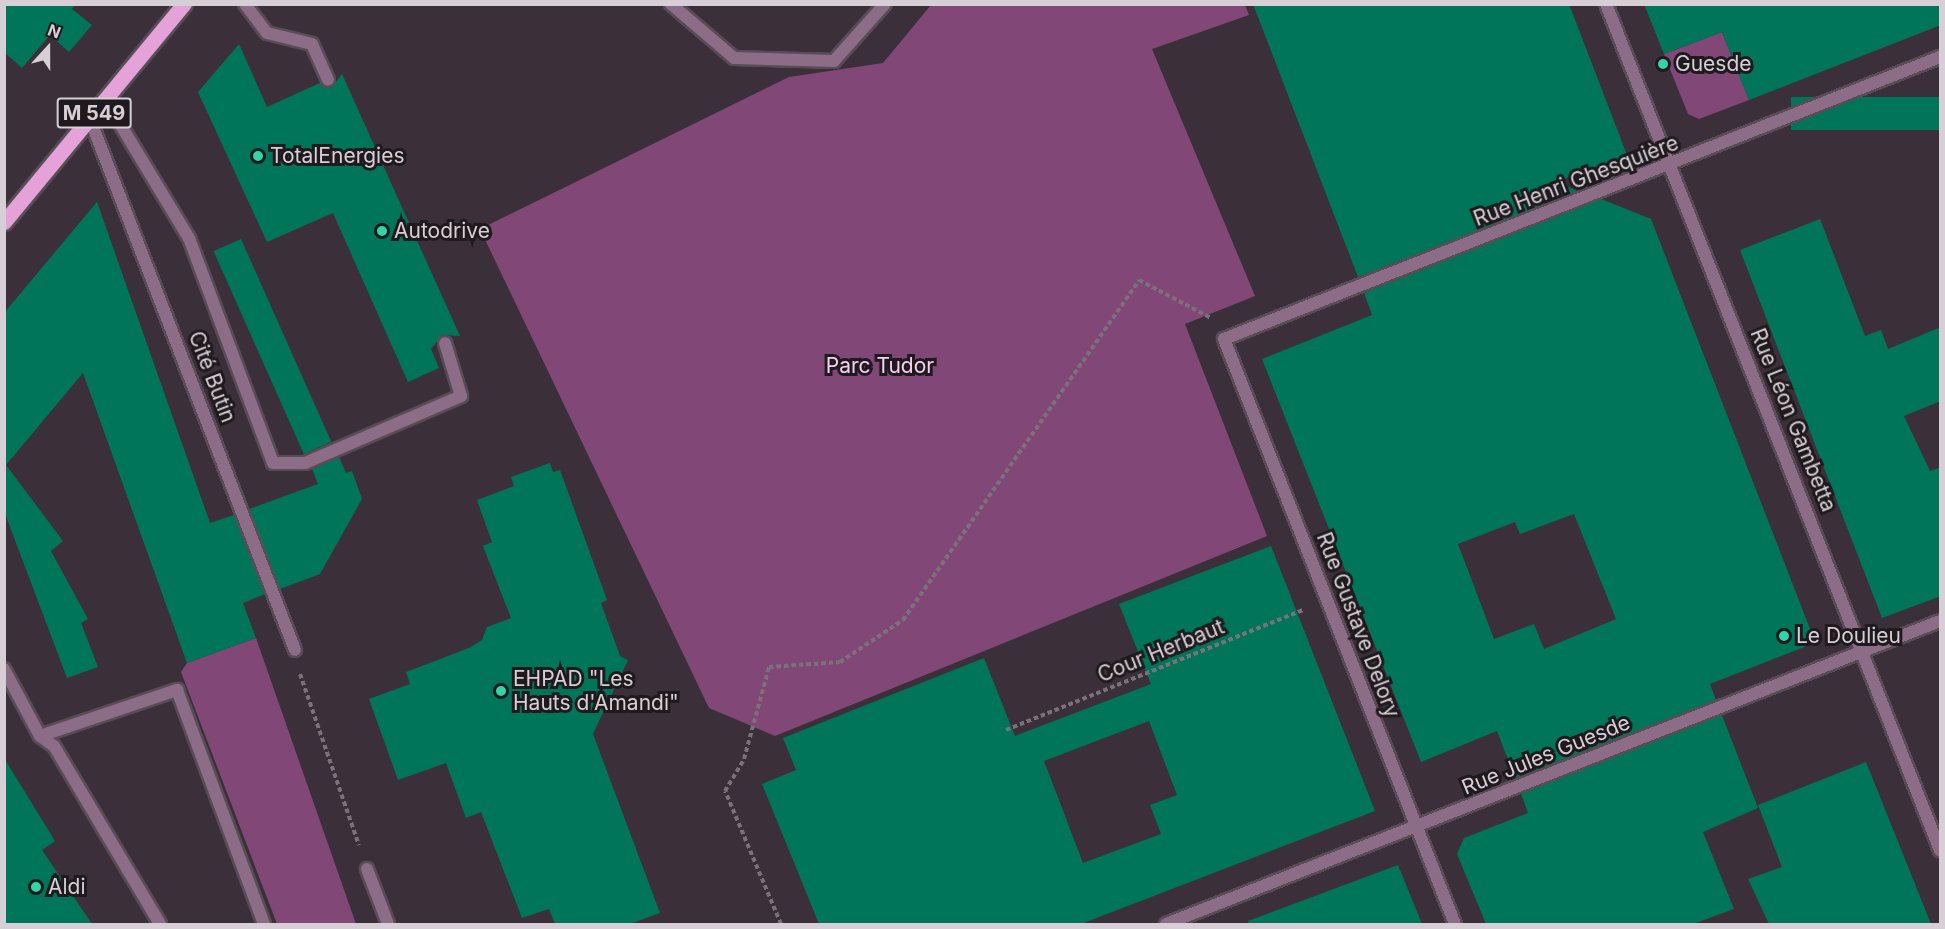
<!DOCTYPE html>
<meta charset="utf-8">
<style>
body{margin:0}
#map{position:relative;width:1945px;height:929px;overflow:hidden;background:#3b3039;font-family:Inter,sans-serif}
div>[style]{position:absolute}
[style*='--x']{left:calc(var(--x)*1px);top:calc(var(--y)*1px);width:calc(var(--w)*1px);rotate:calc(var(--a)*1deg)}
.green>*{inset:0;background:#804777}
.building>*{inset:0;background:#007559;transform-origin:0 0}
.path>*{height:4px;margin-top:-2px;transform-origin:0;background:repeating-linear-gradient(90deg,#7b7179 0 4.5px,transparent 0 7.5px)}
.roads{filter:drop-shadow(2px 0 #574d55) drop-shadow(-2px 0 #574d55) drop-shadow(0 2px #574d55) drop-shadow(0 -2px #574d55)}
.service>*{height:12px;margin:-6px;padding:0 6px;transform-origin:6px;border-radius:6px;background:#8d6c87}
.minor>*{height:12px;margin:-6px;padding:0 6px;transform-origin:6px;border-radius:6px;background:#8d6c87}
.primary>*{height:15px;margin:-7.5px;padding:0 7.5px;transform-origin:7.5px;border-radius:7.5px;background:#e4a2d9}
.dots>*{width:16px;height:16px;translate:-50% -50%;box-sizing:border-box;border:3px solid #1f1a1e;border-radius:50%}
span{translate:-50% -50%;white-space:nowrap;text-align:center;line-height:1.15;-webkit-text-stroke:6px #1f1a1e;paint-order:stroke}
.shield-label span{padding:2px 4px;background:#1f1a1e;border:2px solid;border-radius:4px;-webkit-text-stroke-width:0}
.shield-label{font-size:20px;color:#d6cfd5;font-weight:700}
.poi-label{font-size:21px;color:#d6cfd5}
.left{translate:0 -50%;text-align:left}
.street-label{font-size:21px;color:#d6cfd5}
.park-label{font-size:21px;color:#f6ceef}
.frame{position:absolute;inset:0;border:6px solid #d6cfd5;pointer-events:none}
.north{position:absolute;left:18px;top:18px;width:60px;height:60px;-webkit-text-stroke:4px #1f1a1e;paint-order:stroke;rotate:21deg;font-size:16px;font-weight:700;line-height:24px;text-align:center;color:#d6cfd5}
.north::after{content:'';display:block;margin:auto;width:21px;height:27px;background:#d6cfd5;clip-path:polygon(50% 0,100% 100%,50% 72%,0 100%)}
</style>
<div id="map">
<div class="green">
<div style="clip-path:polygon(931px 5px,1245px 5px,1249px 15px,1152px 49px,1255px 296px,1185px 324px,1267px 536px,775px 736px,709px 708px,480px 229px,789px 77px,883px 63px)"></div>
<div style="clip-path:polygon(1722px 32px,1749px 100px,1699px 119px,1688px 114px,1664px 54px)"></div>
<div style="clip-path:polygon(256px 638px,356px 924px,277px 924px,181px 672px,187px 663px)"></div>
</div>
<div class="building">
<div style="clip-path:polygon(4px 4px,76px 4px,72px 9px,92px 25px,69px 52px,50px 35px,22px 68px,4px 52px)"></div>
<div style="clip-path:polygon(1253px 4px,1569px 4px,1627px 155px,1556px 182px,1578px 191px,1358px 277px)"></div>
<div style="clip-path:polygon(1644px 4px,1941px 4px,1941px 25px,1749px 100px,1722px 32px,1664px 54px)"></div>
<div style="clip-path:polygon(239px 44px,267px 107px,320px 83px,331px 88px,342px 74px,460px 336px,442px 335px,431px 349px,439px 368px,408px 382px,333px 213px,267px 242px,198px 92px)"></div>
<div style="left:1941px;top:97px;width:33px;height:150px;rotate:90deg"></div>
<div style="clip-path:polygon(evenodd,1601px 199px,1651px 219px,1812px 634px,1807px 646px,1710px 684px,1716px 700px,1515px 778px,1497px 731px,1421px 762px,1262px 359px,1372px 315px,1364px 293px,1601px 199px,1574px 514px,1616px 619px,1544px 649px,1534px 624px,1494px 639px,1458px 544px,1515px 522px,1520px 534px,1574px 514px)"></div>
<div style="clip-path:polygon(97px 202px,210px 523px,234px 515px,265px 594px,243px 603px,256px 638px,187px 663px,83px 373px,6px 465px,63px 541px,51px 551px,88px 619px,81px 623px,98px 667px,67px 678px,4px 511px,4px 313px)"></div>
<div style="clip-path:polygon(1820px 219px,1865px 336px,1881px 330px,1888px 349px,1941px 327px,1941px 401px,1904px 416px,1930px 471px,1941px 467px,1941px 596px,1882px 618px,1740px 250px)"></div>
<div style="left:241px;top:239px;width:222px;height:30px;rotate:66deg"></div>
<div style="clip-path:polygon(339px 457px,346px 473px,352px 471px,362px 499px,320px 574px,280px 589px,249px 509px,318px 484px,312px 469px)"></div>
<div style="clip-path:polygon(550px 463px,553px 472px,560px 470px,607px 600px,601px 603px,620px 656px,628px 660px,593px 734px,660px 913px,630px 924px,555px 924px,549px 909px,522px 918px,481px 812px,466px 818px,446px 763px,398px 780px,369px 699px,410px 684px,406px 672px,469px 648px,482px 640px,487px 627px,511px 618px,483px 546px,492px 542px,477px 500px,514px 486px,511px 477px)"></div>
<div style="clip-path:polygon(evenodd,1271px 546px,1375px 811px,1081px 924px,819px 924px,762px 784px,796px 770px,783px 738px,984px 658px,1015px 736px,1151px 684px,1119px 604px,1271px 546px,1149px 721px,1177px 795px,1150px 805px,1161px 834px,1083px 863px,1044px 761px,1149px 721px)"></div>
<div style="clip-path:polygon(1722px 715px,1758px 808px,1703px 832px,1734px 909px,1693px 924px,1486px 924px,1457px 854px,1464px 838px,1528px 813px,1521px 794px)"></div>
<div style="clip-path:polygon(4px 758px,55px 841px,42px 850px,92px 924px,4px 924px)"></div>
<div style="clip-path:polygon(1866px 762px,1931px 924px,1769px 924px,1748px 879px,1782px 867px,1758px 805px)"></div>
<div style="clip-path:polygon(1398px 865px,1422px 924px,1249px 924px,1248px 921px)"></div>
</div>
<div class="path">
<div style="--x:300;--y:674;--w:181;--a:71"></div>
<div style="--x:1006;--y:730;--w:320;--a:-22"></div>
<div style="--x:781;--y:924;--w:144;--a:-112.8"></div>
<div style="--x:725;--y:791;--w:37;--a:-59"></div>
<div style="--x:744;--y:759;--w:95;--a:-74.8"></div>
<div style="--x:769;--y:667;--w:71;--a:-4"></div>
<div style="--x:840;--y:662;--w:76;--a:-33.7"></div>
<div style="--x:903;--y:620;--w:414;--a:-55.2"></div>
<div style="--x:1139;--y:280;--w:81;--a:27.8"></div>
</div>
<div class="roads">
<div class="service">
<div style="--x:245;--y:4;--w:36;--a:53"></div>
<div style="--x:267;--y:33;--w:46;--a:13.7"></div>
<div style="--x:312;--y:44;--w:39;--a:66"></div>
<div style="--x:671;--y:4;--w:83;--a:40.6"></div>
<div style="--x:734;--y:58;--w:100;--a:1.7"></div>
<div style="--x:834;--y:61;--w:76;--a:-48.2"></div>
<div style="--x:105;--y:99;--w:162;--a:58.9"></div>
<div style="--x:189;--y:238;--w:240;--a:69.5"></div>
<div style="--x:273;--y:463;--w:32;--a:0"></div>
<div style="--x:305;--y:463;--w:170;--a:-23.2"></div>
<div style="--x:461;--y:396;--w:55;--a:-106.8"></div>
<div style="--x:4;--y:669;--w:76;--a:61.8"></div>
<div style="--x:40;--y:736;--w:17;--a:36"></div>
<div style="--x:54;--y:746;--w:207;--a:59.2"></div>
<div style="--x:40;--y:736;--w:145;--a:-18.6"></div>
<div style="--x:177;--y:690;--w:250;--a:69.6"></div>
</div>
<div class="minor">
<div style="--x:1606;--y:4;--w:910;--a:68.46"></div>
<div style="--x:90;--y:119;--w:569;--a:68.89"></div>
<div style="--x:367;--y:869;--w:59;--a:69.1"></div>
<div style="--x:1166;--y:924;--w:831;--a:-21.38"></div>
<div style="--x:1455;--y:924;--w:629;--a:-111.55"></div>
<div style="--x:1224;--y:339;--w:770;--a:-21.5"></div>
</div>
<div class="primary">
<div style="--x:4;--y:222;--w:283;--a:-50.5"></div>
</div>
</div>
<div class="dots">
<div style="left:1663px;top:64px;background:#33d4a8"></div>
<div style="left:258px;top:156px;background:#33d4a8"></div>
<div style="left:382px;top:231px;background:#33d4a8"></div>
<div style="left:1784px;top:636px;background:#33d4a8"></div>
<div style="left:501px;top:691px;background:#33d4a8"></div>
<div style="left:36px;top:887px;background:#33d4a8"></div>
</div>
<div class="shield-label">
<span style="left:94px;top:113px">M 549</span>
</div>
<div class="poi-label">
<span class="left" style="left:1675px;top:64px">Guesde</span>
<span class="left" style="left:270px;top:156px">TotalEnergies</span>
<span class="left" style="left:394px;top:231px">Autodrive</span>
<span class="left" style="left:1796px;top:636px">Le Doulieu</span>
<span class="left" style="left:513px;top:691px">EHPAD "Les<br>Hauts d'Amandi"</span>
<span class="left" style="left:48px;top:887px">Aldi</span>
</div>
<div class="street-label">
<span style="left:1576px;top:181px;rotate:-21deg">Rue Henri Ghesquière</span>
<span style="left:212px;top:377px;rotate:69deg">Cité Butin</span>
<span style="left:1793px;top:420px;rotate:68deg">Rue Léon Gambetta</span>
<span style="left:1358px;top:625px;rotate:69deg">Rue Gustave Delory</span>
<span style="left:1161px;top:651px;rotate:-22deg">Cour Herbaut</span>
<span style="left:1546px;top:755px;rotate:-22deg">Rue Jules Guesde</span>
</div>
<div class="park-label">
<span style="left:880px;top:366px">Parc Tudor</span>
</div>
<div class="frame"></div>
<div class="north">N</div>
</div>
